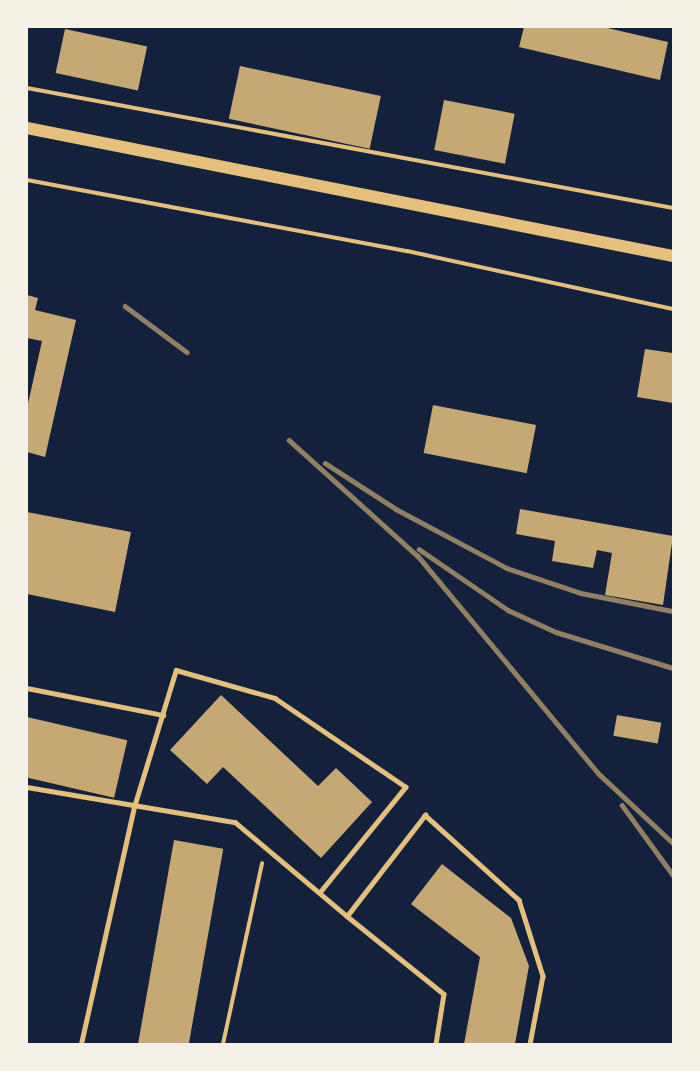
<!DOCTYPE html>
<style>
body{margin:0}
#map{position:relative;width:700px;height:1071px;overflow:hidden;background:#14213d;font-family:"Nunito Sans",sans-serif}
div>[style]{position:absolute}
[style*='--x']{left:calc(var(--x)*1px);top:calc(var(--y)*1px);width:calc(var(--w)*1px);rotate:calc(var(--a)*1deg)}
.building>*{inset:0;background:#c6a872;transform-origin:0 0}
.path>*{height:4px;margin:-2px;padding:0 2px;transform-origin:2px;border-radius:2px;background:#e5c07b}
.service>*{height:4.5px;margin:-2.25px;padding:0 2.25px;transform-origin:2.25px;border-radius:2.25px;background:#e5c07b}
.secondary>*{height:12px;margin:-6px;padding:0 6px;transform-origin:6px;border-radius:6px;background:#e5c07b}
.rail>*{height:4.5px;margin:-2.25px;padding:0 2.25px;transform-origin:2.25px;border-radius:2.25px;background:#918062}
span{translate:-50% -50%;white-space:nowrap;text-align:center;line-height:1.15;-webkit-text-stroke:6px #f6f1e7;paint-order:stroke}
.frame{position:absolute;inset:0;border:28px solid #f6f1e7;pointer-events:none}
</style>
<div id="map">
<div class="building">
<div style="clip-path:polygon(524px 27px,603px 27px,668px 42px,660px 80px,519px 47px)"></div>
<div style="left:65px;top:29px;width:84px;height:45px;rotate:12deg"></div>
<div style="left:240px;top:66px;width:144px;height:54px;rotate:12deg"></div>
<div style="left:444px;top:100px;width:72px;height:51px;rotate:11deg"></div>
<div style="clip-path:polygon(27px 295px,38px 298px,35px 310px,76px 320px,45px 457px,27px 452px,27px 408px,42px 341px,27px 338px)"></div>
<div style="clip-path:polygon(645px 349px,673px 353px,673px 403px,637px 397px)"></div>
<div style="left:433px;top:405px;width:105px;height:49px;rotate:11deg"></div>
<div style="clip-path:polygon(520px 509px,673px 536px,663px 605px,605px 595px,612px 553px,597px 550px,593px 568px,552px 561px,555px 541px,516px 534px)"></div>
<div style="clip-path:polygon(27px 512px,131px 532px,115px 612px,27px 594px)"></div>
<div style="clip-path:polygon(221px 695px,318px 786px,336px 768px,372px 802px,321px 858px,223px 767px,207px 784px,170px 750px)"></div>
<div style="left:617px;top:715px;width:45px;height:21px;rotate:10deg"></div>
<div style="left:27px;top:717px;width:103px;height:59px;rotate:13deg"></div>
<div style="left:174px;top:840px;width:50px;height:207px;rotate:10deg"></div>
<div style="clip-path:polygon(442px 864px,511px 918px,529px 966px,515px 1044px,464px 1044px,480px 957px,411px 904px)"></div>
</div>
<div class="path">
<div style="--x:27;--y:88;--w:657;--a:10.52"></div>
<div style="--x:27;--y:180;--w:387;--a:10.6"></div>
<div style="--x:407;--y:251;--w:272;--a:12.3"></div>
<div style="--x:223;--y:1044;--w:185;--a:-77.8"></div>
</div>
<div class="service">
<div style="--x:27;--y:688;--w:139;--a:11.2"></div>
<div style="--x:27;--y:787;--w:211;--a:9.6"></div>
<div style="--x:235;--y:822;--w:146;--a:40"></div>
<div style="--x:347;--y:916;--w:128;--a:-52.3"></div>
<div style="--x:425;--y:815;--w:127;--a:42.1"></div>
<div style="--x:519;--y:900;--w:80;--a:72.5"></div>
<div style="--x:543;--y:976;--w:69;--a:100.8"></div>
<div style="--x:347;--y:916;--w:124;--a:38.8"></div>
<div style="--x:444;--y:994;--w:51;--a:99.1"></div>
<div style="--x:81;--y:1044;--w:243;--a:-77.4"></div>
<div style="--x:134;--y:807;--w:143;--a:-73"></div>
<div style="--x:176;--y:670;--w:103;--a:15.8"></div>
<div style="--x:275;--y:698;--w:158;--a:34.2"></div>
<div style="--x:406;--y:787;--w:136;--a:129.1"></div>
</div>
<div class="secondary">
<div style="--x:27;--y:128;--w:659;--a:11.21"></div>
</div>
<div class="rail">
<div style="--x:125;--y:306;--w:77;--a:36.6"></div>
<div style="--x:289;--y:440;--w:173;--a:42"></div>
<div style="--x:418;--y:556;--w:282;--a:50.3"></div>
<div style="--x:598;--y:773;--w:103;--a:43"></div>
<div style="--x:325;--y:463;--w:85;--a:32.9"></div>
<div style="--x:396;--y:509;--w:126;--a:28"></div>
<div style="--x:507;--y:568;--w:78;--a:18.7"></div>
<div style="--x:581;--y:593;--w:94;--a:11.1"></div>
<div style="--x:419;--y:549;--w:108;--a:34.4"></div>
<div style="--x:508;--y:610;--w:53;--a:24.6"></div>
<div style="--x:556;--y:632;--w:122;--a:17.1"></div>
<div style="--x:622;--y:805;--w:87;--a:53.9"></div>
</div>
<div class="frame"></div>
</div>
